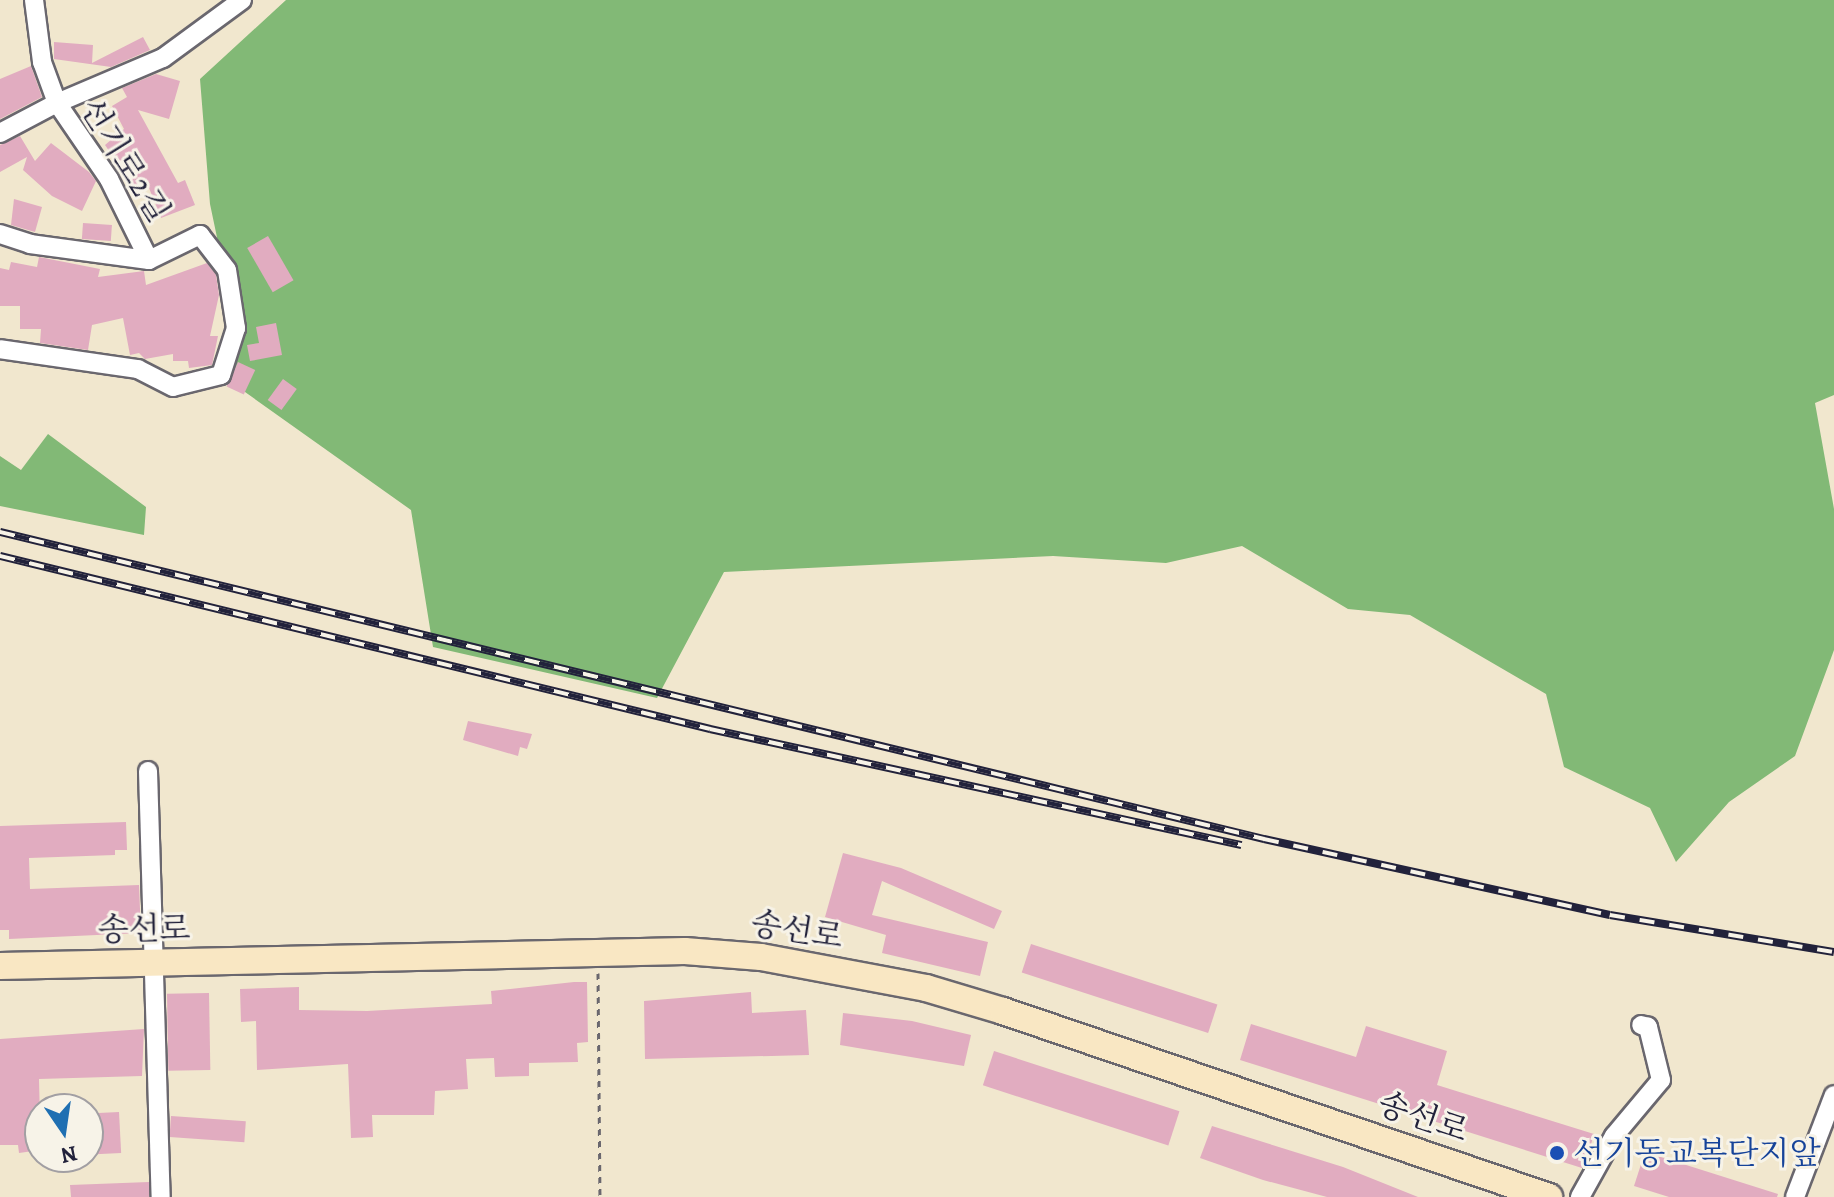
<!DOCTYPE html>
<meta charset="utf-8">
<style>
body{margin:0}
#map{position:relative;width:1834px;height:1197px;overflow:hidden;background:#f1e7ce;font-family:Alegreya,"Noto Serif KR",serif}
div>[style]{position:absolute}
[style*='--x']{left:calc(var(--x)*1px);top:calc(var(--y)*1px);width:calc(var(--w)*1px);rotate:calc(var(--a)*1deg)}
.forest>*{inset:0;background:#82b976}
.building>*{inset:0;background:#e1acc0;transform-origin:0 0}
.path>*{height:3px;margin-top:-1.5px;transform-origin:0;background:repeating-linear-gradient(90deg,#6a676e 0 6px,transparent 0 12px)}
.roads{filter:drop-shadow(2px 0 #6a676e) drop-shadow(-2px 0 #6a676e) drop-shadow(0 2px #6a676e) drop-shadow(0 -2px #6a676e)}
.street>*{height:18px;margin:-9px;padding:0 9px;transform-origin:9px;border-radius:9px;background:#fff}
.secondary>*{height:26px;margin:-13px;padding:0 13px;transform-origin:13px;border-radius:13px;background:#f9e7c3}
.rail>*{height:8px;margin-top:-4px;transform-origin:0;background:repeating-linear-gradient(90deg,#f7f3e8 0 15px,#22223b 0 30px);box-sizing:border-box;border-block:2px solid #22223b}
.dots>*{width:22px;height:22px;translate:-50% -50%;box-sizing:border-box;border:4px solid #f7f3e8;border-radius:50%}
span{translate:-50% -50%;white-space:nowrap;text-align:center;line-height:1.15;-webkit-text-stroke:6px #f7f3e8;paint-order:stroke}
.street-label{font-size:32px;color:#22223b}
.transit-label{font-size:32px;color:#164399}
.left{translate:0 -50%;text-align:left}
.north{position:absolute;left:24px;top:1093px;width:80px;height:80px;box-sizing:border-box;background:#f7f3e8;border:2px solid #a29fa3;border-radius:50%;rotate:167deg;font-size:22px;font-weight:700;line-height:32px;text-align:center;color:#22223b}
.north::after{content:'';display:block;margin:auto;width:28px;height:36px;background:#1f6fb2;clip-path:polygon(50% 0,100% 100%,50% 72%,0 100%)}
</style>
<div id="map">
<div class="forest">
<div style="clip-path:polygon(286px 0,1834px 0,1834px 395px,1815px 403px,1834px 509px,1834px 650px,1795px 756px,1729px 802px,1676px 862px,1650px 808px,1564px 767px,1546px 694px,1410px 615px,1348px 609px,1242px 546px,1166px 563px,1053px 556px,724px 572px,657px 698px,433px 647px,411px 510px,221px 375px,236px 328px,210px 204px,200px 79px)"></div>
<div style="clip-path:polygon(48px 434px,146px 507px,144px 535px,0 506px,0 456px,21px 470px)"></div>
</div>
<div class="building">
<div style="clip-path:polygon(143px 37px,150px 50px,111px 67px,54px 59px,54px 42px,93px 45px,92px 63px)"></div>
<div style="clip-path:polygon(31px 66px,42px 97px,0 119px,0 79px)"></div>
<div style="clip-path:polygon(156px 74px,180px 81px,169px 119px,138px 110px,178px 183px,185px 180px,195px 205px,161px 218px,149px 188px,138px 193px,105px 145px,124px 129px,112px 106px,127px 97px,122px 88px)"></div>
<div style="clip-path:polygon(20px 136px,35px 161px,51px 143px,89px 172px,96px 181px,82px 211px,52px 196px,23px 170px,27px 157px,0 172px,0 145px)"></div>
<div style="clip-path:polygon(14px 199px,42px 207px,35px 232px,11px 225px)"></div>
<div style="left:83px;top:223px;width:29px;height:16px;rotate:4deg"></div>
<div style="left:268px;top:236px;width:51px;height:24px;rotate:60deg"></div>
<div style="clip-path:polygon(39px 257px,100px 269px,98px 277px,144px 271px,146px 285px,207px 263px,216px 275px,219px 295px,210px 336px,218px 336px,212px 365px,189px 368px,188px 361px,173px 361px,173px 354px,145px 359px,139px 353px,130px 355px,123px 318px,92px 325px,88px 350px,40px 343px,41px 329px,20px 329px,20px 306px,0 306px,0 268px,9px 270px,11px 262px,37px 267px)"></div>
<div style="clip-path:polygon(276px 323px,282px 355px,250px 361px,247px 345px,259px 343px,256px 327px)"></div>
<div style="left:238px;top:362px;width:19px;height:27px;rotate:25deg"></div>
<div style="left:283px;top:379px;width:17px;height:26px;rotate:36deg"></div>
<div style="clip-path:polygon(468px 721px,532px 734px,527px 749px,520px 747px,518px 756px,463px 740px)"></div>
<div style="clip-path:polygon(126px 822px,127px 850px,115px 850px,115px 855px,29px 858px,30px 889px,139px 885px,141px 933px,9px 939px,9px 930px,0 930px,0 826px)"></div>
<div style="clip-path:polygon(843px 853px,901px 868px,1002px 911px,994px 929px,882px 881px,872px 915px,988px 942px,980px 976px,882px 953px,886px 935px,825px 917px)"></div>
<div style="left:1031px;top:944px;width:196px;height:30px;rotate:18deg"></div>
<div style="clip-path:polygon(574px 982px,587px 982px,588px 1042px,577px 1043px,578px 1062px,529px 1063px,529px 1076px,495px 1077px,494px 1058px,466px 1059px,468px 1089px,435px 1091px,434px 1115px,372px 1115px,373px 1137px,351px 1138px,348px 1064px,257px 1070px,256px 1021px,241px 1022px,240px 989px,299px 987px,299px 1010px,367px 1011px,492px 1004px,491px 991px)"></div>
<div style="clip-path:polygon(751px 992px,752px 1013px,806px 1010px,809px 1055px,645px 1059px,644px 1001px)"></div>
<div style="left:209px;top:993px;width:77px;height:42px;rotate:89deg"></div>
<div style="clip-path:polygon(843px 1013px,912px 1021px,971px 1035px,964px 1066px,840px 1045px)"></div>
<div style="clip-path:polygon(1251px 1024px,1356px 1057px,1366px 1026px,1447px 1051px,1437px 1085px,1594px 1134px,1586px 1162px,1582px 1168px,1240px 1060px)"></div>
<div style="clip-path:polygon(144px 1029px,142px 1076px,39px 1079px,40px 1119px,31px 1120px,33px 1151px,19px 1153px,18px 1145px,0 1145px,0 1039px)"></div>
<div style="left:994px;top:1051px;width:195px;height:36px;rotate:18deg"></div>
<div style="left:119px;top:1112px;width:41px;height:31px;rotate:87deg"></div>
<div style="left:171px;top:1116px;width:75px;height:21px;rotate:4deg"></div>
<div style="clip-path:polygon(1212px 1126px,1343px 1167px,1418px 1197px,1327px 1197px,1263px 1180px,1200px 1158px)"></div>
<div style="clip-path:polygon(1645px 1152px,1778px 1194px,1777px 1197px,1669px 1197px,1634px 1186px)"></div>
<div style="clip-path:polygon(149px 1182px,149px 1197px,71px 1197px,70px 1185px)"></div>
</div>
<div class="path">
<div style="--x:598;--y:973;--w:224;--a:89.5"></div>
</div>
<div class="roads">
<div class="street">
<div style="--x:34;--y:0;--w:63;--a:82.6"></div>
<div style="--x:42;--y:62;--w:44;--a:69.9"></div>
<div style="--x:57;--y:103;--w:115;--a:-23"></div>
<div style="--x:163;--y:58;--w:98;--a:-36.3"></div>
<div style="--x:0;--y:133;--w:64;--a:-27.8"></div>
<div style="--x:57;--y:103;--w:92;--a:55.6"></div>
<div style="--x:109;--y:179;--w:90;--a:63.7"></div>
<div style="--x:0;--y:234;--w:32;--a:18"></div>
<div style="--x:30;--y:244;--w:120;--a:7.7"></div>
<div style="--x:149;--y:260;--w:57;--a:-26.1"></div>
<div style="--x:200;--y:235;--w:44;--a:52.4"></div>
<div style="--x:227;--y:270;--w:59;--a:81.2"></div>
<div style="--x:236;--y:328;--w:49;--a:107.7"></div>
<div style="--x:221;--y:375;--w:49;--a:166"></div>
<div style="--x:173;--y:387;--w:39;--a:-153"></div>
<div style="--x:138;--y:369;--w:139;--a:-171.8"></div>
<div style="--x:148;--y:771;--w:426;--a:88.3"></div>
<div style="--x:1580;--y:1197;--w:70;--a:-60.9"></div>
<div style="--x:1614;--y:1136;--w:73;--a:-50"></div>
<div style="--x:1661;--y:1080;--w:55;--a:-103.8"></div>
<div style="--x:1648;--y:1027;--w:7;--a:-164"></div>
<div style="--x:1795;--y:1197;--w:109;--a:-69.1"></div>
</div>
<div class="secondary">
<div style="--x:0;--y:966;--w:685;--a:-1.25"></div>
<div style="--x:685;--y:951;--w:76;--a:4.5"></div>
<div style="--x:761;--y:957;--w:168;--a:10.6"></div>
<div style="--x:926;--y:988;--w:80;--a:16.6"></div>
<div style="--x:1003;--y:1011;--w:577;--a:18.81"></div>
</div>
</div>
<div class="rail">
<div style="--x:0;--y:532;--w:1301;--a:13.65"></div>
<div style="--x:1264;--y:839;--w:354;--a:12.4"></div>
<div style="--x:1610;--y:915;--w:227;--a:9.4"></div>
<div style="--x:0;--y:556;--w:731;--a:13.69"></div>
<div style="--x:710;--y:729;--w:544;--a:12.32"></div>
</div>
<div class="dots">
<div style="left:1557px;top:1153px;background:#1a4fb4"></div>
</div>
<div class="street-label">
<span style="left:125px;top:160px;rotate:58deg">선기로2길</span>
<span style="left:144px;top:929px;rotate:-1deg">송선로</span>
<span style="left:797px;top:930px;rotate:9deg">송선로</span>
<span style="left:1423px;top:1117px;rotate:19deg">송선로</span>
</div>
<div class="transit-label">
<span class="left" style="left:1573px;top:1153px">선기동교복단지앞</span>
</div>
<div class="north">N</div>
</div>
